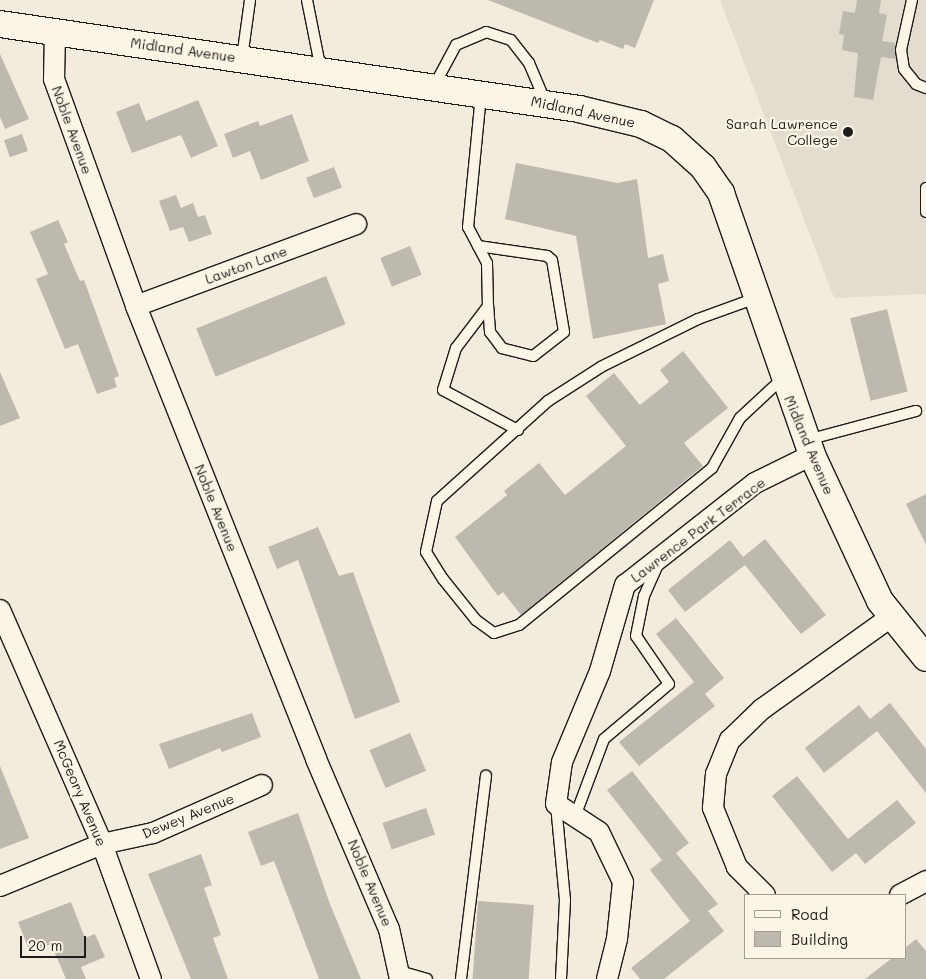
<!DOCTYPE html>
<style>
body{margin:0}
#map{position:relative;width:926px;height:979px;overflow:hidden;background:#f3ecdd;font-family:Mali,sans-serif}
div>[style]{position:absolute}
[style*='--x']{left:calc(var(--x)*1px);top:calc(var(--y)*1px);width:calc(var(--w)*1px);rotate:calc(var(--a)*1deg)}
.built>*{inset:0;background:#e3ddcf}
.building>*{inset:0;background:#beb9ae;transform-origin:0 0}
.roads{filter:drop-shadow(1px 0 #1c1c1c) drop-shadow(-1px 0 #1c1c1c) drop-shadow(0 1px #1c1c1c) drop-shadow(0 -1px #1c1c1c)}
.service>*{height:10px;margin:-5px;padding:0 5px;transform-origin:5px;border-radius:5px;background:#fcf5e5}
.minor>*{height:20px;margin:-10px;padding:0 10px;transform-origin:10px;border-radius:10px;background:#fcf5e5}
.tertiary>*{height:26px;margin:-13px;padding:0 13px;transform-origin:13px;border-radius:13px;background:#fcf5e5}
.dots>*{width:14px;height:14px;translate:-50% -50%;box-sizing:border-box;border:2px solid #fcf5e5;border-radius:50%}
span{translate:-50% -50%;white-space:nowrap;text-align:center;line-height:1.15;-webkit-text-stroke:4.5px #fcf5e5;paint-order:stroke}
.street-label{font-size:14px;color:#1c1c1c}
.poi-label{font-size:14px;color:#1c1c1c}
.right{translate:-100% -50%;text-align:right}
.legend{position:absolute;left:744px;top:894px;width:162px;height:65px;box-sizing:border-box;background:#fcf5e5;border:1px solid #a29e95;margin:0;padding:6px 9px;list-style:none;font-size:15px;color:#1c1c1c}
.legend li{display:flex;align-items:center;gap:10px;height:25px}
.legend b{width:25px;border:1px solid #a29e95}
.scale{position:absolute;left:20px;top:936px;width:66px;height:22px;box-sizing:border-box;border:2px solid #1c1c1c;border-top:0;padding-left:6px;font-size:15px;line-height:18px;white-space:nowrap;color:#1c1c1c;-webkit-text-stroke:4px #fcf5e5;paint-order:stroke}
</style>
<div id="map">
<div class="built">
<div style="clip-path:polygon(720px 0,926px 0,926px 294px,834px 298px)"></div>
</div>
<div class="building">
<div style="clip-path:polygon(488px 0,654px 0,635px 48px,625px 44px,623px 49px,600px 40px,598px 43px)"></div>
<div style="clip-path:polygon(857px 0,881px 0,879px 13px,887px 15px,882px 41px,895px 43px,896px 59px,881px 57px,873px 100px,854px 97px,858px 53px,842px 50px,844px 35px,839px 34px,843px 11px,855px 13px)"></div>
<div style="clip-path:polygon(0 54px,29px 119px,5px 129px,0 117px)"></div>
<div style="clip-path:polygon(198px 100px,218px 146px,191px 158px,181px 135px,132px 153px,116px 112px,139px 103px,146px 121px)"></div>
<div style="clip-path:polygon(292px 114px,309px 161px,261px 180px,250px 151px,233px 158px,224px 134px,258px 121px,260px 126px)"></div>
<div style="left:22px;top:134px;width:18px;height:19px;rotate:71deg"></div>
<div style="clip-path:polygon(516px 163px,618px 183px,637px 179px,648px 258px,663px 254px,669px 281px,658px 284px,666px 324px,593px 339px,576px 236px,505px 219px)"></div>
<div style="left:334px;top:167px;width:22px;height:30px;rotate:69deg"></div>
<div style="clip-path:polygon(176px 195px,181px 208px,193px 203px,198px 217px,205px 215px,212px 234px,189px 242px,183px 227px,170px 231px,159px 201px)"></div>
<div style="clip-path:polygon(58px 220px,68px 242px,64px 244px,80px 281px,84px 280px,119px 376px,114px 378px,117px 387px,97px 394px,78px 344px,65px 349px,36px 279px,48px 274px,30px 232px)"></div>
<div style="left:410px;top:246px;width:31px;height:32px;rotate:68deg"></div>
<div style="left:326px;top:276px;width:52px;height:140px;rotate:68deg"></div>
<div style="left:887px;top:309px;width:85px;height:38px;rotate:76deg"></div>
<div style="clip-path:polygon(683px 351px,728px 408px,684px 443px,703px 466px,521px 615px,503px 592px,498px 596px,455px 537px,507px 495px,504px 491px,539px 463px,565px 495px,626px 446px,586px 396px,614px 373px,640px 405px,669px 382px,660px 370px)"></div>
<div style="clip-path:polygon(0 372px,20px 418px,0 426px)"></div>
<div style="clip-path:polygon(926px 494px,926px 545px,906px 504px)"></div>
<div style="clip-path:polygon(318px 527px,339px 576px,353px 572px,400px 702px,355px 719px,298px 560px,277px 569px,268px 547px)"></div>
<div style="clip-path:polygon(765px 539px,826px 615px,801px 634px,745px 565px,685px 612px,668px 590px,730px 540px,743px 557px)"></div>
<div style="clip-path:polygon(676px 618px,724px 678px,705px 694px,715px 706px,639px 766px,619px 742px,694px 682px,656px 634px)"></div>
<div style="clip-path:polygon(890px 703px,926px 749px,926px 793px,877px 731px,824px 773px,805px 748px,859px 705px,870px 719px)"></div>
<div style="clip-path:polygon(252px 713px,261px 737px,222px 752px,220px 748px,169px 769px,159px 744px)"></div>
<div style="left:410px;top:733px;width:41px;height:44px;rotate:67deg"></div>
<div style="clip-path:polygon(0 766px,29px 838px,0 849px)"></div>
<div style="clip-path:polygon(632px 771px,689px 843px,676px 853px,718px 904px,708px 911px,724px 931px,664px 979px,640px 979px,631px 968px,690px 921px,650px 870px,662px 860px,607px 790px)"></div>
<div style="clip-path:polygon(797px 776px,848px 839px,897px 800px,916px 823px,865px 864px,856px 853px,832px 872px,772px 796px)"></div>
<div style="left:426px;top:808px;width:28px;height:46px;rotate:71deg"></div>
<div style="clip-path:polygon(298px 813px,330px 904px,361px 979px,319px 979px,274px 861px,261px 866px,248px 832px)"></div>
<div style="clip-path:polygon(201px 854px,212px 885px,204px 888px,221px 935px,213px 938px,228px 979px,191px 979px,148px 874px)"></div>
<div style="left:478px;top:901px;width:56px;height:79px;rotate:4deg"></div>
<div style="clip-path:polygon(71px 902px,85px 938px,95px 934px,105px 957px,81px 967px,86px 979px,66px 979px,51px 944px,30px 952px,18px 922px)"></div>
<div style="clip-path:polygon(916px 939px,926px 951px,926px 979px,865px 979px,892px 958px,905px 958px,905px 948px)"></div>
</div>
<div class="roads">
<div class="service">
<div style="--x:307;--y:0;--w:71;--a:78.7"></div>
<div style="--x:912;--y:0;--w:51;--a:102.4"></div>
<div style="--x:901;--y:50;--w:19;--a:81"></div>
<div style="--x:904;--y:69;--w:19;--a:51"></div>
<div style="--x:916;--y:84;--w:11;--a:22"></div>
<div style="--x:242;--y:58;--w:59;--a:-82.1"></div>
<div style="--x:434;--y:86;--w:47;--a:-61.8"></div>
<div style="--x:456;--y:45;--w:33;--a:-23"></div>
<div style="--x:486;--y:32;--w:26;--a:18"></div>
<div style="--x:511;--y:40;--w:29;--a:52"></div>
<div style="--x:529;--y:63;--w:43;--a:67"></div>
<div style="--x:481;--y:95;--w:133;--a:95.6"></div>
<div style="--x:468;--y:227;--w:41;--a:62.2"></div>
<div style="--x:487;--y:263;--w:43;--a:88.7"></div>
<div style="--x:488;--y:306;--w:53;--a:127.3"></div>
<div style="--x:456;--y:348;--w:44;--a:107.2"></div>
<div style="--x:443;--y:390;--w:85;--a:28.1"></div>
<div style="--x:926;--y:188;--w:24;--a:90"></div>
<div style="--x:478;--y:246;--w:70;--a:8.2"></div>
<div style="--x:547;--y:256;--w:6;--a:39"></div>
<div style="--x:552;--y:260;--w:73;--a:80.5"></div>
<div style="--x:564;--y:332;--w:39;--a:142"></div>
<div style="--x:533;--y:356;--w:32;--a:-166"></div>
<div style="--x:502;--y:348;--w:20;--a:-127"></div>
<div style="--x:490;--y:332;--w:26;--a:-94"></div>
<div style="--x:756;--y:298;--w:62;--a:160.1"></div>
<div style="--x:698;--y:319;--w:108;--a:153.7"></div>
<div style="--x:601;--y:367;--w:63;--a:147.3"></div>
<div style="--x:548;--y:401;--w:149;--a:138"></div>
<div style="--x:437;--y:501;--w:52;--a:102.2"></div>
<div style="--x:426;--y:552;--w:32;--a:58"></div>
<div style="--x:443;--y:579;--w:53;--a:51.2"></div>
<div style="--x:476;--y:620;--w:22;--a:36"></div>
<div style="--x:494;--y:633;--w:26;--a:-18"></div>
<div style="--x:519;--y:625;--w:249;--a:-39.1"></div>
<div style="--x:712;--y:468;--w:57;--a:-60.8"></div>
<div style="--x:740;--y:418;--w:57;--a:-42.9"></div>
<div style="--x:807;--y:440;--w:113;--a:-14.9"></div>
<div style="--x:556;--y:805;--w:95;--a:84.6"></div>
<div style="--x:565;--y:900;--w:79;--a:92.9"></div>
<div style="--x:576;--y:814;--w:80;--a:-69.5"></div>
<div style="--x:604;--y:739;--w:85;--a:-40.2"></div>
<div style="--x:669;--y:684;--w:58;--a:-124.5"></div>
<div style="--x:636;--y:636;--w:41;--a:-78.7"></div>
<div style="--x:644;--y:596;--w:35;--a:-66"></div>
<div style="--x:399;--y:971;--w:29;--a:16"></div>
<div style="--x:461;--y:979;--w:205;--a:-83"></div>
</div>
<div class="minor">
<div style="--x:55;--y:32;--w:47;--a:91.2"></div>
<div style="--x:54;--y:79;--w:241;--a:70.1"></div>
<div style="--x:136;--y:306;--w:487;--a:68.3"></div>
<div style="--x:316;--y:759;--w:185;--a:66.8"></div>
<div style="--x:389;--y:929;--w:51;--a:77.6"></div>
<div style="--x:136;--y:306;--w:235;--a:-20.4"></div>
<div style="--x:0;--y:610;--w:255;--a:66.4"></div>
<div style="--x:102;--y:844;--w:144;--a:70.1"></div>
<div style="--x:0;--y:886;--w:110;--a:-22.4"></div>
<div style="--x:102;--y:844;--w:52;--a:-12.2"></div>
<div style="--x:153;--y:833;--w:119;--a:-23.8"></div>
<div style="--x:765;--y:895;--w:40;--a:-135"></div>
<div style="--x:737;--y:867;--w:64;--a:-112.1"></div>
<div style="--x:713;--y:808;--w:34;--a:-85"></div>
<div style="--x:716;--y:774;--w:37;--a:-68"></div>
<div style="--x:730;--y:740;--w:45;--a:-44.1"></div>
<div style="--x:762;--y:709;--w:158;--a:-35.5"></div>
<div style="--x:900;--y:895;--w:30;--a:-28"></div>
<div style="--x:607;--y:979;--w:41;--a:-76"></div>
<div style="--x:617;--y:939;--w:57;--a:-84"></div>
<div style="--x:623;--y:882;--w:55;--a:-115.6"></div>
<div style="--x:599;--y:832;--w:51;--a:-146.9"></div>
<div style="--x:556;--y:804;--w:42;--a:-81.9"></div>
<div style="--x:562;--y:762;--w:99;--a:-67.3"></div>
<div style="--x:600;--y:671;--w:90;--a:-73.8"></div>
<div style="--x:625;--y:585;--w:165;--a:-38.1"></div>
<div style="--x:755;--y:483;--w:64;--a:-26.2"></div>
</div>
<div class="tertiary">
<div style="--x:0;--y:24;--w:585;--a:8.35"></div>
<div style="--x:579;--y:109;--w:64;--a:13.6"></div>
<div style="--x:641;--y:124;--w:34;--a:26"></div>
<div style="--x:672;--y:139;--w:42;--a:42.1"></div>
<div style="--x:703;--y:167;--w:32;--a:55"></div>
<div style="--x:721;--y:193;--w:277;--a:70.8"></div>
<div style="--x:812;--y:455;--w:161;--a:65"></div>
<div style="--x:880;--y:601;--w:73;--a:51.1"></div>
</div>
</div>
<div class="dots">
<div style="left:848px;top:132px;background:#1c1c1c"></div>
</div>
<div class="street-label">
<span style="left:183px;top:50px;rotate:8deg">Midland Avenue</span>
<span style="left:583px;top:112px;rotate:12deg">Midland Avenue</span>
<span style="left:72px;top:130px;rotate:70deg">Noble Avenue</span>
<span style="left:246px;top:265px;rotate:-20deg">Lawton Lane</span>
<span style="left:809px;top:445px;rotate:67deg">Midland Avenue</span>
<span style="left:216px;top:508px;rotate:68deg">Noble Avenue</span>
<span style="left:698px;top:530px;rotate:-37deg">Lawrence Park Terrace</span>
<span style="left:80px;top:793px;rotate:67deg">McGeory Avenue</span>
<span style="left:188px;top:816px;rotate:-22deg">Dewey Avenue</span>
<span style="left:370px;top:883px;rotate:67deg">Noble Avenue</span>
</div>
<div class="poi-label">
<span class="right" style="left:838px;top:132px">Sarah Lawrence<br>College</span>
</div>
<ul class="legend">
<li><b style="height:6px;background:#fcf5e5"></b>Road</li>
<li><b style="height:14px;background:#beb9ae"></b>Building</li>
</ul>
<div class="scale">20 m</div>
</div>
